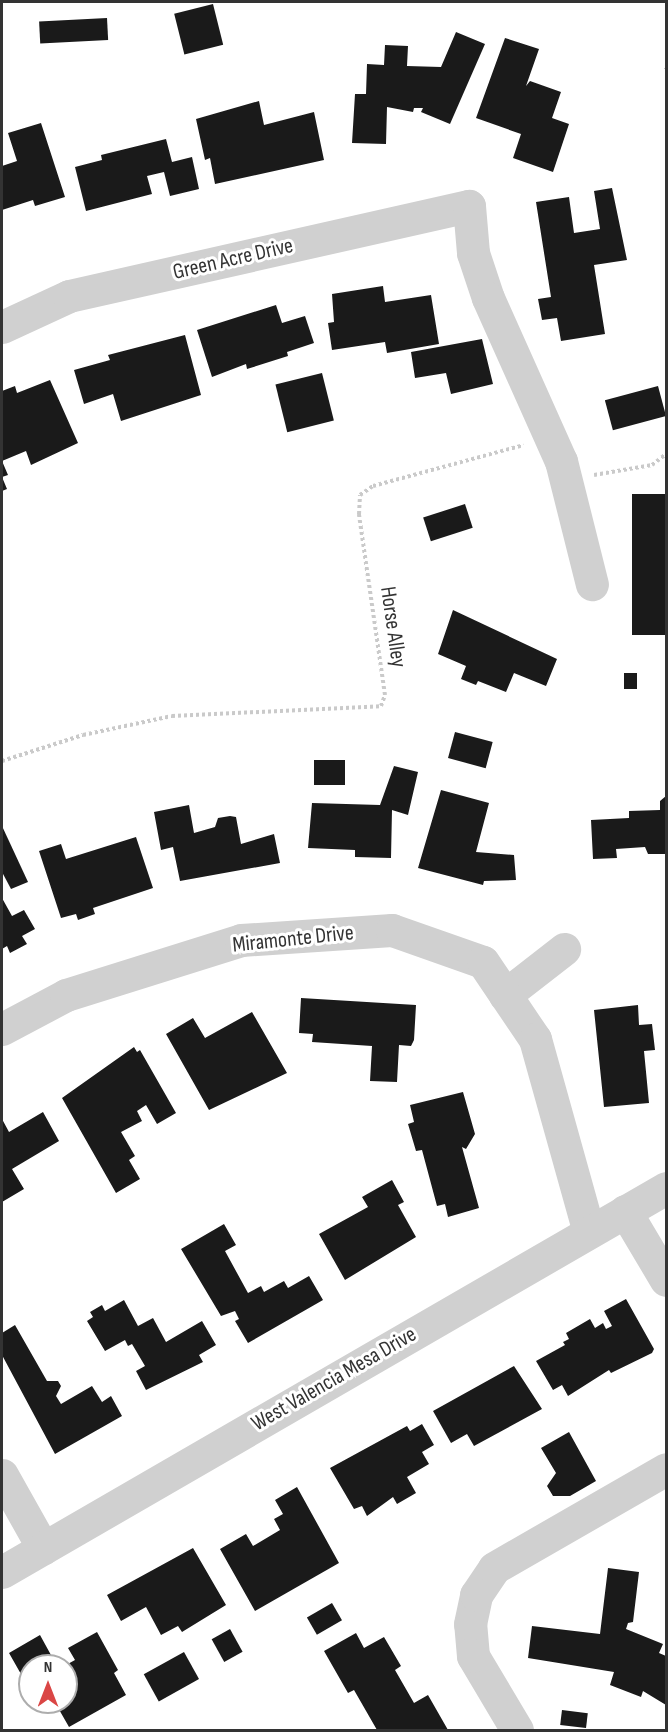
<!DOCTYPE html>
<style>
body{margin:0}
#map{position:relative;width:668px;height:1732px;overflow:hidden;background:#fff;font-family:"Sofia Sans Condensed",sans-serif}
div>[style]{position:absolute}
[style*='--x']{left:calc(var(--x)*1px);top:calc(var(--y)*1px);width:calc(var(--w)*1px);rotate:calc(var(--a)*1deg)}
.building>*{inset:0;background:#1a1a1a;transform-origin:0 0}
.path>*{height:4px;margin-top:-2px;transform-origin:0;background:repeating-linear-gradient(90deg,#cacaca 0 3px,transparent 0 6px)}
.minor>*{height:33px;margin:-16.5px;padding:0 16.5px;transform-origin:16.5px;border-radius:16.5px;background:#d0d0d0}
span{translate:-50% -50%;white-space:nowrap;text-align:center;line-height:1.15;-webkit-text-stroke:6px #fff;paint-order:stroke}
.street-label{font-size:22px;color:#333}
.frame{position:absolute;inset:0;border:3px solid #333;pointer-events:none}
.north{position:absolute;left:18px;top:1654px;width:60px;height:60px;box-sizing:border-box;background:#fff;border:2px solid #adadad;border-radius:50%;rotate:0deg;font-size:16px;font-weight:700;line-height:24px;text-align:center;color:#333}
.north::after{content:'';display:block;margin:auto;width:21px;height:27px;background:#da4645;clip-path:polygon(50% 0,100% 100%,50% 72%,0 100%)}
</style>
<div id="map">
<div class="building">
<div style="left:213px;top:4px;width:42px;height:40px;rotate:76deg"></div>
<div style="left:107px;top:18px;width:22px;height:68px;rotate:87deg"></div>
<div style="clip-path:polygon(456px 32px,485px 44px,450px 124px,421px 112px,423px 108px,414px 108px,413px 112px,387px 107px,386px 144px,352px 143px,355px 94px,366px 94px,367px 64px,384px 65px,385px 45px,408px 46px,407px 66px,441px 67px)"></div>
<div style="clip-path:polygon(505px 38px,539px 49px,526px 86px,530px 81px,561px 92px,552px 118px,569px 124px,553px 172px,513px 158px,521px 134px,476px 118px)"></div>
<div style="clip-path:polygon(259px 101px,264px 125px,314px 112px,324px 160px,215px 184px,210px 158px,205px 160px,196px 119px)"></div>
<div style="clip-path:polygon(41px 123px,65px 197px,35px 206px,33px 200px,2px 210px,2px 166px,17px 161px,8px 133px)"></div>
<div style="clip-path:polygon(166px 139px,172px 162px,192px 157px,199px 189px,170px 196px,164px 172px,147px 176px,152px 194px,86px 211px,75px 167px,102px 160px,101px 155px)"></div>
<div style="clip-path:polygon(612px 188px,627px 260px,594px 265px,605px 334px,561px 341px,557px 318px,542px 320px,538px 299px,551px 297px,536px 202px,569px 197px,574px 233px,600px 229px,594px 191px)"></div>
<div style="clip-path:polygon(383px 286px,385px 302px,431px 295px,439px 344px,387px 353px,385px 342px,332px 350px,328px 323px,334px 322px,332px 294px)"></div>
<div style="clip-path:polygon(276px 305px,282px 323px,305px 316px,314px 343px,287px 352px,288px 356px,247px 369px,246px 364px,212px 377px,197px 330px)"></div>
<div style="clip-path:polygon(185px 335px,201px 395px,121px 421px,113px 394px,84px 404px,74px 370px,110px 360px,108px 355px)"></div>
<div style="clip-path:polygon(482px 339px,493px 384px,451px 394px,446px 373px,415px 378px,411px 352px)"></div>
<div style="left:322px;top:373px;width:49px;height:48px;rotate:76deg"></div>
<div style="clip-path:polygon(50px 380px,78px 443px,31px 465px,26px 451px,2px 461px,8px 475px,2px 477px,7px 489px,2px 491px,2px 391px,15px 386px,17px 393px)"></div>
<div style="left:658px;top:386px;width:31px;height:55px;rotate:75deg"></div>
<div style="left:632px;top:494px;width:34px;height:141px"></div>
<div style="left:465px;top:504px;width:25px;height:44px;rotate:72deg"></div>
<div style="clip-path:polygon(453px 610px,557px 659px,546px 686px,514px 673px,506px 692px,478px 681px,476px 685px,461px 679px,466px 666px,438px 654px)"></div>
<div style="left:624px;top:673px;width:13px;height:16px"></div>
<div style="left:455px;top:732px;width:39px;height:27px;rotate:15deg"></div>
<div style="left:314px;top:760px;width:31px;height:25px"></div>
<div style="clip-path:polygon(394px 766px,418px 772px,408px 815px,392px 810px,391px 858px,355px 857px,355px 850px,308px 848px,312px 803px,380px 805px)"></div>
<div style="clip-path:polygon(441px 790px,489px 803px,476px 852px,514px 855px,516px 880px,484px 881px,483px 885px,418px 868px)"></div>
<div style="clip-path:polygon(666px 796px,666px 854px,648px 854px,645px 847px,616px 849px,617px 858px,593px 859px,591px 820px,629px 818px,629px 811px,660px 810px,660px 801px)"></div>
<div style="clip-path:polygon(189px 805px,194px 833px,215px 827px,218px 818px,230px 816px,236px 817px,241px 844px,274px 834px,280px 863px,180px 881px,173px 847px,161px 850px,154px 812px)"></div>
<div style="clip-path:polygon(2px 826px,28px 882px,11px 889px,2px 872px)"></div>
<div style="clip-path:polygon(136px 837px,153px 888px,93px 908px,95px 914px,78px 920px,76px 914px,61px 918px,39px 851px,61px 844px,66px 859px)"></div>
<div style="clip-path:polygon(2px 898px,12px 916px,24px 910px,35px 929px,22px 936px,27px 944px,10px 953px,7px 946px,2px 949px)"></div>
<div style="clip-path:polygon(301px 998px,416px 1005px,414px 1040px,411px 1046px,399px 1045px,397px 1082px,370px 1081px,372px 1046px,312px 1042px,313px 1034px,299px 1033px)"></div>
<div style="clip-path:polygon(638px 1005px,639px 1025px,652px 1024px,655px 1050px,644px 1051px,649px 1103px,604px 1107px,594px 1010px)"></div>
<div style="clip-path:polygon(252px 1012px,287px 1073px,209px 1110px,166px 1034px,193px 1018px,205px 1038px)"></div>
<div style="clip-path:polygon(134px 1047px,137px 1052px,140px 1050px,176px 1113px,157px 1124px,146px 1105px,137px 1111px,142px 1121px,121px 1132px,135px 1156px,129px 1160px,140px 1179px,116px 1193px,62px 1098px)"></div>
<div style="clip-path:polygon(463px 1092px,475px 1134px,466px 1149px,462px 1147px,479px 1208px,448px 1217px,445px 1204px,437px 1206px,422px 1150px,416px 1151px,408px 1124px,414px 1122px,410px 1105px)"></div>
<div style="clip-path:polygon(43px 1112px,59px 1141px,12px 1169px,24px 1189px,2px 1202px,2px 1119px,9px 1132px)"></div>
<div style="clip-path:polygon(392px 1180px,404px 1202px,398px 1205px,416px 1237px,345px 1280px,319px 1234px,368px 1207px,362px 1197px)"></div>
<div style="clip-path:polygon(224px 1224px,236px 1245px,225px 1251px,248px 1293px,261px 1286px,264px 1292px,284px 1281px,288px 1288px,309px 1276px,323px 1300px,248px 1343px,235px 1321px,239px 1319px,235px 1311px,221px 1316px,181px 1249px)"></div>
<div style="clip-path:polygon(626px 1299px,654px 1349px,652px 1353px,611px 1373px,609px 1370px,568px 1396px,562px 1385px,553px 1390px,536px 1361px,565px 1345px,563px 1342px,569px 1339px,566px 1333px,590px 1319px,595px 1328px,603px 1323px,606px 1329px,612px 1326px,604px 1311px)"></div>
<div style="clip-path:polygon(124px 1300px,138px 1326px,153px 1318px,166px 1342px,202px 1321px,216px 1345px,199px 1355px,203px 1362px,146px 1390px,136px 1371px,145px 1366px,132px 1344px,128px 1346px,125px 1340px,105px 1351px,87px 1321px,93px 1317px,90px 1312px,102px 1305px,105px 1311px)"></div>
<div style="clip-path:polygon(15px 1325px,47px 1381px,58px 1381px,61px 1386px,56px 1396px,61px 1404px,92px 1386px,102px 1402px,111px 1396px,122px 1416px,55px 1454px,2px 1355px,2px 1333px)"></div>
<div style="clip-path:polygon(514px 1366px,542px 1409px,474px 1446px,467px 1434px,451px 1443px,433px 1411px)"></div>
<div style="clip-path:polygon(422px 1424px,434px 1445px,422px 1452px,429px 1464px,407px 1477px,416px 1493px,397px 1504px,393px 1497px,367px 1516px,362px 1506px,354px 1509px,330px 1468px,407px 1426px,410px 1431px)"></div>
<div style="clip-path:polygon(569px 1432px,596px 1481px,570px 1496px,553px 1496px,547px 1486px,556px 1473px,541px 1448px)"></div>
<div style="clip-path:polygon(297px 1487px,339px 1563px,255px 1611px,220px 1549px,246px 1534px,253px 1546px,280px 1530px,274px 1519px,283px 1514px,275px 1500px)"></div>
<div style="clip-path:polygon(193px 1548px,226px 1605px,182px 1632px,178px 1626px,161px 1635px,146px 1607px,121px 1621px,107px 1595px)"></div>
<div style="clip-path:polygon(608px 1568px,639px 1572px,633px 1622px,628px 1623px,626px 1629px,663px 1644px,659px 1653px,666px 1656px,666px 1705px,643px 1691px,641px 1697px,610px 1685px,614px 1672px,528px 1658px,532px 1626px,600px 1634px)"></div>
<div style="left:332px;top:1603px;width:20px;height:29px;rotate:60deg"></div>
<div style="left:230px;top:1629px;width:26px;height:21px;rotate:61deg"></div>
<div style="clip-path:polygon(97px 1632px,118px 1670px,114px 1673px,126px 1695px,69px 1727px,57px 1706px,52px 1709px,48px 1702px,66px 1702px,66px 1665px,75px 1660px,68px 1648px)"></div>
<div style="clip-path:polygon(356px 1633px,364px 1648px,384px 1637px,401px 1666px,395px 1670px,414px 1703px,428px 1695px,448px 1730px,377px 1730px,354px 1690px,348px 1693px,324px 1651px)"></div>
<div style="clip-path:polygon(40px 1635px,57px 1666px,30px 1666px,30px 1690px,9px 1653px)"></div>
<div style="left:184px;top:1652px;width:31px;height:46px;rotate:61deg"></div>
<div style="left:562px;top:1710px;width:26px;height:15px;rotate:7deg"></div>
</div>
<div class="path">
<div style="--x:666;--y:68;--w:1;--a:90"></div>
<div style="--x:594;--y:475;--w:59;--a:-9.8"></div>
<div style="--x:652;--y:465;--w:18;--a:-38"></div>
<div style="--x:2;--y:761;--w:85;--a:-17.8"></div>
<div style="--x:83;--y:735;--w:91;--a:-12.1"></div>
<div style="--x:172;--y:716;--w:209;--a:-2.7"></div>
<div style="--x:381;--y:706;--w:12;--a:-70"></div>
<div style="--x:385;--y:695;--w:183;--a:-98.2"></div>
<div style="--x:359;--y:514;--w:19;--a:-87"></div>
<div style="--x:360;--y:495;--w:16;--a:-35"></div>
<div style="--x:373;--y:486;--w:156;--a:-15.2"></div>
</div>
<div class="minor">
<div style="--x:2;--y:327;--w:74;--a:-24.8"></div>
<div style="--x:69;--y:296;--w:410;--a:-12.7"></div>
<div style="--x:469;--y:206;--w:47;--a:85.1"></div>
<div style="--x:473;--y:253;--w:47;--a:71.6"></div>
<div style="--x:488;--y:298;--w:179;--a:65.9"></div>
<div style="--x:561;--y:461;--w:127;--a:75.9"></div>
<div style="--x:505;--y:995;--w:75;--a:-37.9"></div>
<div style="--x:2;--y:1029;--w:72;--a:-28"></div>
<div style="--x:66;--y:995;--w:183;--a:-17.4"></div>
<div style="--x:241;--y:940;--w:151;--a:-3.8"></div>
<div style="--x:392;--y:930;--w:96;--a:19.4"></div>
<div style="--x:483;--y:962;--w:93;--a:56"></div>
<div style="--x:535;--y:1039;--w:200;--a:74.4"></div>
<div style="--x:625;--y:1211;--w:80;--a:59.3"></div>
<div style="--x:2;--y:1475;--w:84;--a:60.7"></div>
<div style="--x:2;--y:1572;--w:767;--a:-30.04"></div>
<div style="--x:517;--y:1730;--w:86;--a:-120.7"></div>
<div style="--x:473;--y:1656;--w:32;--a:-95"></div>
<div style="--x:470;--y:1624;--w:30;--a:-78"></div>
<div style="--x:476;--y:1595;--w:32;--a:-56"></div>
<div style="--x:494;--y:1568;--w:198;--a:-29.9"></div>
</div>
<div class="street-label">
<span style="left:233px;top:259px;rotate:-13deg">Green Acre Drive</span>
<span style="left:393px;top:627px;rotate:82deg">Horse Alley</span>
<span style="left:293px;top:939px;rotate:-6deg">Miramonte Drive</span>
<span style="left:334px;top:1379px;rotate:-30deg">West Valencia Mesa Drive</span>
</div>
<div class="frame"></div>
<div class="north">N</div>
</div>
